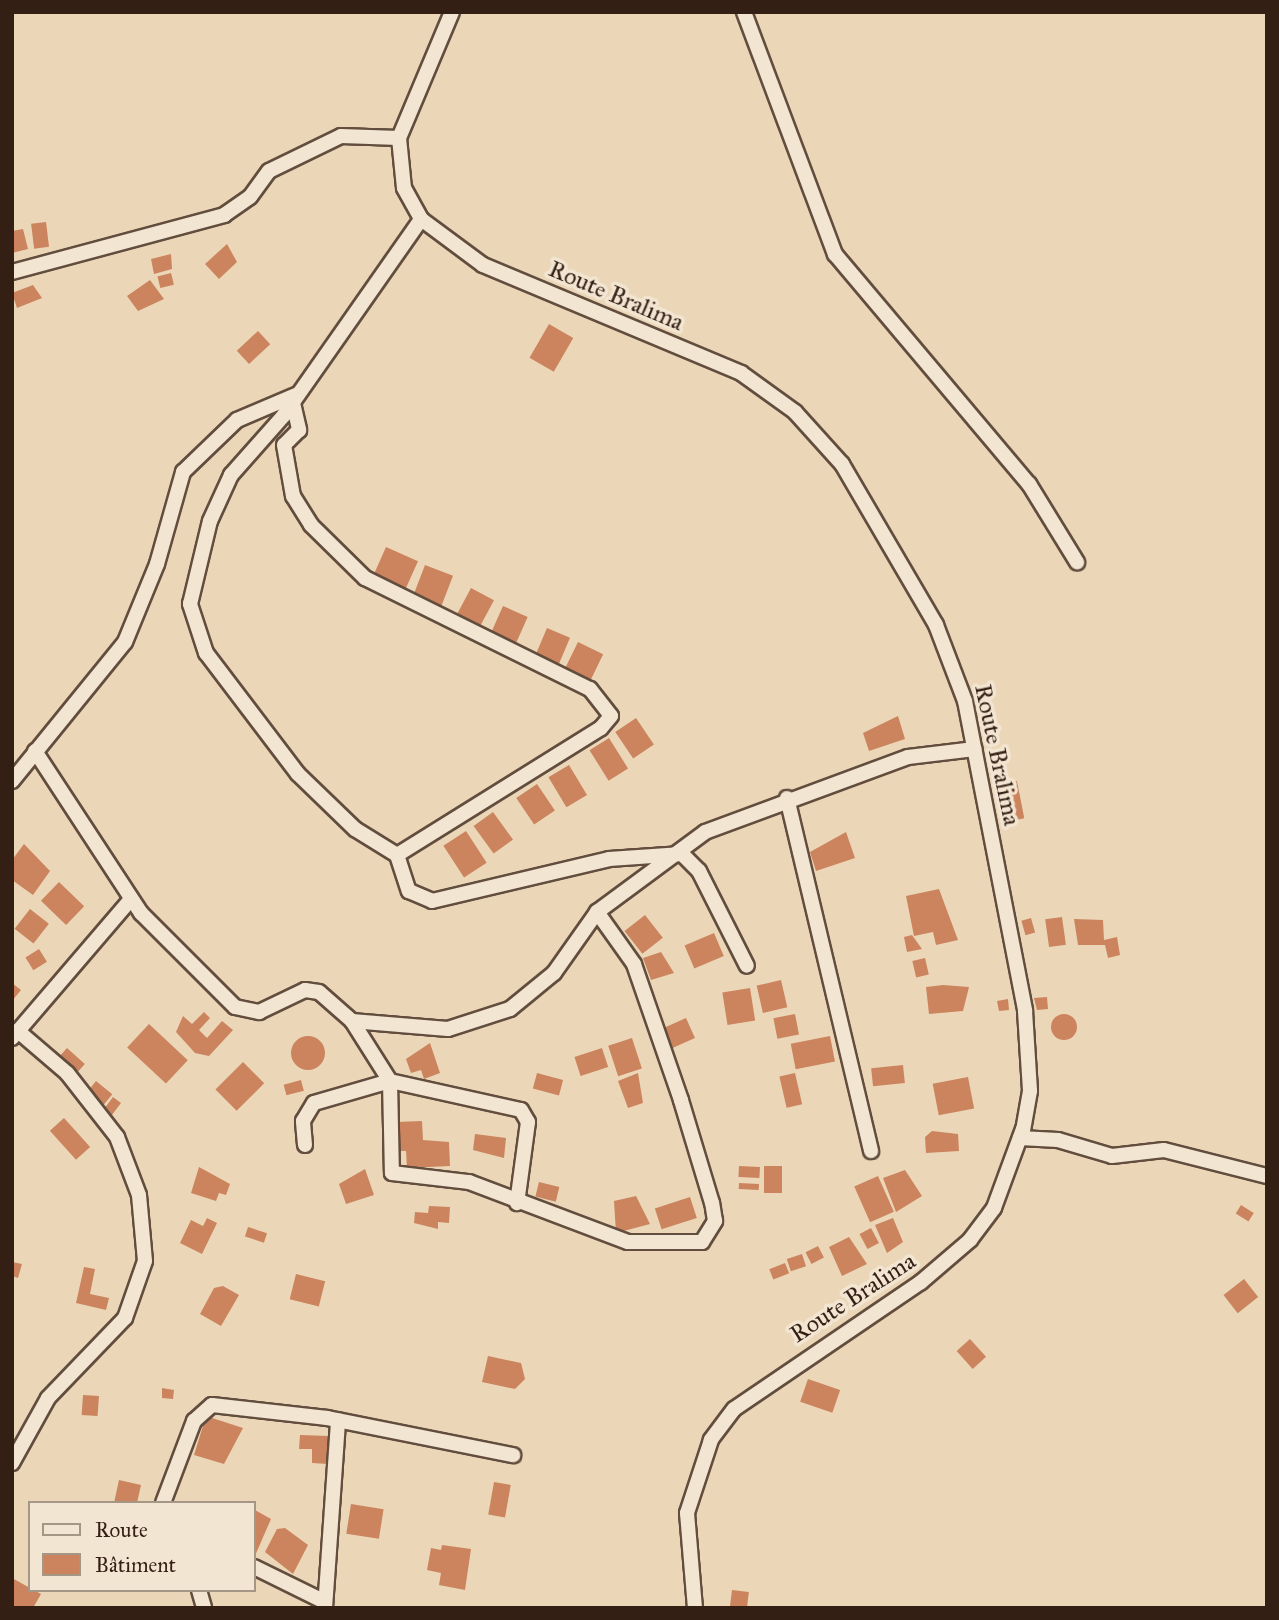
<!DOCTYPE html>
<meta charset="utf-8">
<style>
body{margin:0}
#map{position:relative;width:1279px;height:1620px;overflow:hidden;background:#ebd7b8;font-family:"IM FELL Great Primer",serif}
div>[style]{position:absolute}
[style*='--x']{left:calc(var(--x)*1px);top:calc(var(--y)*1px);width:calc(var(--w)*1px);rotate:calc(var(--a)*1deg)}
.building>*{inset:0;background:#cb845d;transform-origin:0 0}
.round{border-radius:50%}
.roads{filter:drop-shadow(2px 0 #624d3e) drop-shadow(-2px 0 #624d3e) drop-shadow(0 2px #624d3e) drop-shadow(0 -2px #624d3e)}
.minor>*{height:14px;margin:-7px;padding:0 7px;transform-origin:7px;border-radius:7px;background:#f2e5d1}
span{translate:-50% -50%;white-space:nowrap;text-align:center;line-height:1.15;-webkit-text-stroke:7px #f2e5d1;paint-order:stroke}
.street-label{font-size:24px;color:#341f15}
.frame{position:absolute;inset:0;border:14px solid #341f15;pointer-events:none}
.legend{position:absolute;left:28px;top:1501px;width:228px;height:91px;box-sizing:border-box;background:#f2e5d1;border:2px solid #a69686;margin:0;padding:9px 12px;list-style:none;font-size:21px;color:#341f15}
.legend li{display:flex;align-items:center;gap:14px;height:35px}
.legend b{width:35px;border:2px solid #a69686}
</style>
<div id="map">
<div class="building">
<div style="left:46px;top:222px;width:25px;height:15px;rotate:83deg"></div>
<div style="clip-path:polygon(23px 229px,28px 249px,12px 253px,12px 231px)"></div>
<div style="clip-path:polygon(227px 244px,237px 262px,219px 279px,205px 264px)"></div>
<div style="clip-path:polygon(171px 254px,172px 269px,154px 274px,151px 259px)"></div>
<div style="left:171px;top:273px;width:12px;height:14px;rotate:76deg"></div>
<div style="clip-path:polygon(150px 280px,164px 299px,138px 311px,127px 296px)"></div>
<div style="clip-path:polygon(33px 285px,42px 298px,17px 308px,12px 293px)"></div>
<div style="left:549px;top:324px;width:28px;height:39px;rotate:30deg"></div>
<div style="left:258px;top:331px;width:18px;height:29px;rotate:47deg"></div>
<div style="left:386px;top:547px;width:35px;height:36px;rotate:24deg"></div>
<div style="left:425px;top:565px;width:30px;height:33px;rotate:21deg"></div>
<div style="left:471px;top:588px;width:26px;height:31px;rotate:28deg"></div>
<div style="left:503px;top:606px;width:27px;height:29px;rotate:24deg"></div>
<div style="left:547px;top:628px;width:25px;height:29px;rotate:23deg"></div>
<div style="left:578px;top:642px;width:28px;height:31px;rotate:26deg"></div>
<div style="clip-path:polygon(898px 716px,905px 739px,869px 751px,863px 733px)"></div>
<div style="left:636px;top:718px;width:32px;height:25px;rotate:56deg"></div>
<div style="left:609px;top:738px;width:36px;height:23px;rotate:58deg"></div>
<div style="left:569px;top:765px;width:35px;height:24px;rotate:59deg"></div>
<div style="left:1017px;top:781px;width:38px;height:21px;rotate:79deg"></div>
<div style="left:537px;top:784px;width:32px;height:25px;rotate:56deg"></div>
<div style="left:493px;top:812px;width:34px;height:24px;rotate:54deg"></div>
<div style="left:466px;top:831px;width:38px;height:27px;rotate:57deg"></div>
<div style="clip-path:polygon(846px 832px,855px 858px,816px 871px,810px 852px)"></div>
<div style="clip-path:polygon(24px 844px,50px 871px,33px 895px,12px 880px,12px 860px)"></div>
<div style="left:59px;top:882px;width:35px;height:26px;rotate:44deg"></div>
<div style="clip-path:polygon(939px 889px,958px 940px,936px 945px,933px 932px,914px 936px,906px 896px)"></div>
<div style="left:30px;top:909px;width:24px;height:25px;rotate:38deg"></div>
<div style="left:645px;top:915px;width:29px;height:26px;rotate:52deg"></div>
<div style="left:1062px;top:917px;width:28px;height:17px;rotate:82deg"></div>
<div style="left:1031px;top:918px;width:15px;height:10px;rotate:74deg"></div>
<div style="clip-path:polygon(1074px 919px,1103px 920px,1104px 940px,1117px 937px,1120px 955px,1108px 958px,1105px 945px,1078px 945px)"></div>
<div style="left:714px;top:933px;width:25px;height:32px;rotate:67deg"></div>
<div style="clip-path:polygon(912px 935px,922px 949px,907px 952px,904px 937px)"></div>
<div style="left:39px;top:949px;width:15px;height:16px;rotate:58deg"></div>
<div style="clip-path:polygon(661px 952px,674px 973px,651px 980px,643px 958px)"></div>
<div style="left:925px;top:958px;width:17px;height:13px;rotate:77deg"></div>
<div style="left:781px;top:980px;width:28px;height:25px;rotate:77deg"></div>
<div style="clip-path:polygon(12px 983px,21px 990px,12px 1001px)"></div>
<div style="clip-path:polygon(943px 985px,969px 987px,963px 1011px,929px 1014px,926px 987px)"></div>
<div style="left:750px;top:988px;width:33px;height:28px;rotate:81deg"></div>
<div style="clip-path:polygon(1047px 997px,1048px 1009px,1037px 1010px,1034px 998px)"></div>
<div style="clip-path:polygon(1008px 999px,1009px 1010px,999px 1011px,997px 1001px)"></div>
<div style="clip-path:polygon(204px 1012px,210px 1018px,199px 1030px,207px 1038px,222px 1021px,233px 1030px,209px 1056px,195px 1053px,176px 1032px,183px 1016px,192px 1024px)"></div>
<div style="left:795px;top:1014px;width:21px;height:22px;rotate:79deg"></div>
<div class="round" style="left:1051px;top:1014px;width:26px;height:26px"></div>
<div style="left:686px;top:1018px;width:22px;height:27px;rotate:66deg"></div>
<div style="left:149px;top:1024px;width:53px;height:32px;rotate:43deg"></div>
<div style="left:830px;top:1036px;width:26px;height:40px;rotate:79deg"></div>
<div class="round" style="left:291px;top:1036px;width:34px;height:34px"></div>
<div style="left:632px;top:1038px;width:32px;height:25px;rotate:72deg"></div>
<div style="clip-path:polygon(430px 1043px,440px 1073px,424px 1079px,421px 1070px,411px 1073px,406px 1059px)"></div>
<div style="left:67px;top:1048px;width:24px;height:16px;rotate:42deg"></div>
<div style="left:602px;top:1048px;width:20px;height:29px;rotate:72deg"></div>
<div style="left:243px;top:1062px;width:30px;height:39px;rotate:45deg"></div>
<div style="left:903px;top:1065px;width:18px;height:32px;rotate:84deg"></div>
<div style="left:537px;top:1073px;width:27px;height:16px;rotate:15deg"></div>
<div style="clip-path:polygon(638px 1073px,643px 1103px,628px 1108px,618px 1081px)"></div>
<div style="left:795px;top:1073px;width:32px;height:16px;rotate:77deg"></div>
<div style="left:968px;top:1077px;width:32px;height:36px;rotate:79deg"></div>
<div style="left:301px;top:1080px;width:11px;height:18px;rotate:75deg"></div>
<div style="left:96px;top:1081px;width:21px;height:14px;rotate:39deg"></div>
<div style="left:113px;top:1097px;width:10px;height:16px;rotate:37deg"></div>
<div style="left:64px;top:1118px;width:39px;height:19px;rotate:48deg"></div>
<div style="clip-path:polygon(422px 1121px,423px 1140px,449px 1142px,450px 1166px,407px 1168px,406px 1151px,398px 1151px,396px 1122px)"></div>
<div style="clip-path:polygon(932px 1131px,958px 1134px,959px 1151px,926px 1153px,925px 1137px)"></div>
<div style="clip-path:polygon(475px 1134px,506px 1138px,504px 1158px,473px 1150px)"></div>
<div style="left:739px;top:1166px;width:21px;height:11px;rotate:3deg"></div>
<div style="left:764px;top:1166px;width:18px;height:27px"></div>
<div style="clip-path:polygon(199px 1167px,230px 1184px,226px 1195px,219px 1193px,216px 1201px,191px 1193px)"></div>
<div style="clip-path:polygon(365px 1169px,374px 1195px,346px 1204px,339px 1184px)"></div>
<div style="clip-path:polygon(905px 1170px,922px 1196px,896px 1212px,883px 1178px)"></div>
<div style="left:878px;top:1176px;width:39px;height:26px;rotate:66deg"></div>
<div style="left:539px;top:1182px;width:21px;height:15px;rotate:14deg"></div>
<div style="left:739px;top:1183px;width:20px;height:6px;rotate:3deg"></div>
<div style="clip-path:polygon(636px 1196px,650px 1224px,616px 1233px,614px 1201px)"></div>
<div style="left:690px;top:1197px;width:22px;height:37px;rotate:72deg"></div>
<div style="left:1241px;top:1205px;width:15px;height:10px;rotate:32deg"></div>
<div style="clip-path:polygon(429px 1206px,450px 1207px,449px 1223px,438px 1222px,438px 1229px,414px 1223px,415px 1212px,428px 1213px)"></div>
<div style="clip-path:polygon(207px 1218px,217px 1223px,202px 1254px,180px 1243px,191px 1220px,203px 1226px)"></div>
<div style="clip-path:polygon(893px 1218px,903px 1242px,887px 1253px,875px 1225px)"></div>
<div style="left:248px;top:1227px;width:20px;height:10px;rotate:18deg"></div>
<div style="left:871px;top:1228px;width:17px;height:13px;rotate:62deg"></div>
<div style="clip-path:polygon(849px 1237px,867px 1264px,842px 1276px,829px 1247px)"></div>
<div style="left:818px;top:1246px;width:13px;height:14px;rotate:63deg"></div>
<div style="left:802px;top:1254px;width:13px;height:16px;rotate:72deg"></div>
<div style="clip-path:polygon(12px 1262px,22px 1264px,18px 1278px,12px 1276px)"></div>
<div style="left:785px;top:1263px;width:11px;height:17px;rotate:68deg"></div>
<div style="clip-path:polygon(84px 1267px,95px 1269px,90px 1294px,109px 1298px,106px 1310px,76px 1303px)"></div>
<div style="left:296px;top:1274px;width:30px;height:26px;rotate:14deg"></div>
<div style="left:1244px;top:1279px;width:23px;height:26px;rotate:52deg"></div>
<div style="clip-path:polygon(223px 1286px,239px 1295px,221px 1326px,200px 1314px,214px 1288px)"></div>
<div style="left:970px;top:1339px;width:24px;height:18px;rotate:48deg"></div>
<div style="clip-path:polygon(488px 1356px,521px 1363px,525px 1379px,515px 1389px,482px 1382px)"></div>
<div style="left:808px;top:1379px;width:34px;height:24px;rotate:19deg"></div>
<div style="clip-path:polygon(162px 1388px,174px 1390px,173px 1399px,162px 1398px)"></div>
<div style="left:83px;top:1395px;width:16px;height:20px;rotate:4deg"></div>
<div style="clip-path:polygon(206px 1416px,243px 1428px,224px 1464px,194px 1455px)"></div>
<div style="clip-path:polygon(300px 1435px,329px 1436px,328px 1464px,312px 1463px,312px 1449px,299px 1449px)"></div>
<div style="clip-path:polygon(119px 1480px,141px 1485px,137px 1503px,114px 1503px)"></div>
<div style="left:494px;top:1482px;width:17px;height:33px;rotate:10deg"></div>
<div style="left:351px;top:1504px;width:33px;height:30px;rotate:9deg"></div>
<div style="clip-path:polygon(255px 1510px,271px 1519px,254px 1558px,254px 1513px)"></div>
<div style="clip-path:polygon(285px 1528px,308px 1545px,293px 1574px,265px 1552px,277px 1529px)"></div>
<div style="clip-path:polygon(442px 1545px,471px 1549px,465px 1590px,439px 1585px,441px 1573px,427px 1570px,431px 1548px,441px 1550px)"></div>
<div style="clip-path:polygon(12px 1578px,41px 1594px,33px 1608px,12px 1608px)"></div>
<div style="left:732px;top:1590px;width:17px;height:18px;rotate:7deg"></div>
</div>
<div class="roads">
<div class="minor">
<div style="--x:452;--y:12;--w:137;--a:112.8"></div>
<div style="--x:399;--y:138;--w:50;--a:84.3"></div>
<div style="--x:404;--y:188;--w:35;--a:61"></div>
<div style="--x:421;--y:219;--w:77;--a:36.6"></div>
<div style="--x:483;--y:265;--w:280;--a:22.7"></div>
<div style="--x:741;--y:373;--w:67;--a:35.8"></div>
<div style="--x:795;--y:412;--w:70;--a:47.9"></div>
<div style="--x:842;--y:464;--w:186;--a:59.7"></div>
<div style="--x:936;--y:625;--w:81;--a:69.1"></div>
<div style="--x:965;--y:701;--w:316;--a:79"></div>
<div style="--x:1025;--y:1011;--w:80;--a:86.4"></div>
<div style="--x:1030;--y:1091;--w:39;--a:100"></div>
<div style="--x:1023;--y:1129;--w:84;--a:110.2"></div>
<div style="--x:994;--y:1208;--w:40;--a:127"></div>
<div style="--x:970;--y:1240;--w:65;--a:139.4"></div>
<div style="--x:921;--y:1282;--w:226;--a:145.8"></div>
<div style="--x:734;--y:1409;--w:39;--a:127"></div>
<div style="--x:711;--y:1440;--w:77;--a:108.2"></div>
<div style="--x:687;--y:1513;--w:95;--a:85.2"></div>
<div style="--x:744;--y:12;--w:259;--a:69.4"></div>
<div style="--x:835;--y:254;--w:301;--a:49.9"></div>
<div style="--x:1029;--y:484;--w:92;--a:58.4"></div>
<div style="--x:12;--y:272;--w:220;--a:-15"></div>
<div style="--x:224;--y:215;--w:32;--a:-35"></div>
<div style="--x:250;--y:197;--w:32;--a:-54"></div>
<div style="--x:269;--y:171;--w:80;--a:-25.9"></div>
<div style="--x:341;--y:136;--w:58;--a:2"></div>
<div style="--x:293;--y:403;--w:28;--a:77"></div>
<div style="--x:299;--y:430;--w:21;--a:135"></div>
<div style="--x:284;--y:445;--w:52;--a:80"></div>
<div style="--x:293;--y:496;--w:34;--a:58"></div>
<div style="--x:311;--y:525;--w:76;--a:44.5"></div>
<div style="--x:365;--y:578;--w:251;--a:26.3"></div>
<div style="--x:590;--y:689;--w:34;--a:52"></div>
<div style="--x:611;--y:716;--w:16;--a:130"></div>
<div style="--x:601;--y:728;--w:240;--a:148.1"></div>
<div style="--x:397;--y:855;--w:49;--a:-148.2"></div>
<div style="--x:355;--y:829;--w:79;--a:-136"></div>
<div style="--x:298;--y:774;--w:152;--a:-127.2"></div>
<div style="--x:206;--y:653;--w:52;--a:-108.1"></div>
<div style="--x:190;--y:604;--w:85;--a:-76.5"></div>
<div style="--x:210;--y:521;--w:51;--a:-65.5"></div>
<div style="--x:231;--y:475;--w:80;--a:-48.5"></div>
<div style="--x:284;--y:415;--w:239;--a:-55"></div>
<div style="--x:35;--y:751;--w:194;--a:56.8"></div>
<div style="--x:141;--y:913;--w:133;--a:45"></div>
<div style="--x:235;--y:1007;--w:25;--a:12"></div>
<div style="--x:259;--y:1012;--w:51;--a:-25.6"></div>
<div style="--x:305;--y:990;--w:14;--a:8"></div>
<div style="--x:319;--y:992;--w:44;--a:41.3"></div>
<div style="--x:352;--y:1021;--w:71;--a:57.7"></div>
<div style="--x:390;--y:1081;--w:134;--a:12.5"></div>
<div style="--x:521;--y:1110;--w:14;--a:60"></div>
<div style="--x:528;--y:1122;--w:82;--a:97.7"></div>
<div style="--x:12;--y:781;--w:179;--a:-50.9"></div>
<div style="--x:125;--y:642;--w:84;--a:-67.7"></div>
<div style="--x:157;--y:564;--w:96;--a:-74.2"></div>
<div style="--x:183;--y:472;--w:75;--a:-43.9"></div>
<div style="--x:237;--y:420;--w:66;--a:-23.1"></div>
<div style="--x:787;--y:798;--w:363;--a:76.6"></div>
<div style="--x:397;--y:855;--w:38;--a:72"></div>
<div style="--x:409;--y:891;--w:25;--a:23"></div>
<div style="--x:432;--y:901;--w:182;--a:-13.3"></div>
<div style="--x:609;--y:859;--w:73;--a:-3.9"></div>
<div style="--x:682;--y:854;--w:24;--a:45"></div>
<div style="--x:699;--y:871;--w:106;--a:63.2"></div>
<div style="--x:352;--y:1021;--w:96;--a:4.8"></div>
<div style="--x:448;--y:1029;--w:65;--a:-17.9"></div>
<div style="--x:510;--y:1009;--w:57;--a:-39.3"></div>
<div style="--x:554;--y:973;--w:75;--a:-54.8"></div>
<div style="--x:597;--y:912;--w:134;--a:-36.5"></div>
<div style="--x:705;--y:832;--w:216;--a:-20.3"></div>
<div style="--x:908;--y:757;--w:67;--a:-6.8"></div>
<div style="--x:12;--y:1038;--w:183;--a:-49.4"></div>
<div style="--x:1020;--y:1138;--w:38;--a:3"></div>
<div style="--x:1058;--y:1140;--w:56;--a:16.5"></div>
<div style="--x:1112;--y:1156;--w:52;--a:-6.6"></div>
<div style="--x:1164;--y:1150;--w:106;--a:14.2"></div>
<div style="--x:305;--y:1145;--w:24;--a:-95"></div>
<div style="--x:303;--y:1121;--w:21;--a:-59"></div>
<div style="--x:314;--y:1103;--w:79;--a:-16.1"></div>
<div style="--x:390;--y:1081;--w:92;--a:88.8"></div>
<div style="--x:392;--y:1173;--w:78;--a:6.7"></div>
<div style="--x:469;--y:1182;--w:170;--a:20.7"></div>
<div style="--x:628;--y:1242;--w:74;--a:0"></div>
<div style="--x:702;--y:1242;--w:25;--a:-58"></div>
<div style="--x:715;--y:1221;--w:18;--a:-99"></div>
<div style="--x:712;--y:1203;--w:108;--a:-106.8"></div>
<div style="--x:681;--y:1100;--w:144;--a:-109.1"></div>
<div style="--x:634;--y:964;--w:64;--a:-125.4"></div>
<div style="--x:12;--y:1463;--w:74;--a:-61"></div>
<div style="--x:48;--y:1398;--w:111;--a:-46.1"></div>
<div style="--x:125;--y:1318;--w:60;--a:-70.7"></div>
<div style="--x:145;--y:1261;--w:66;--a:-95.2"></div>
<div style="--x:139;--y:1195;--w:62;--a:-110.8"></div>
<div style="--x:117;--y:1137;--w:81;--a:-128"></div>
<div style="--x:67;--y:1073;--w:65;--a:-139.4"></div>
<div style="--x:163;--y:1503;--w:88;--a:-69.3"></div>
<div style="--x:194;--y:1421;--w:24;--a:-42"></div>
<div style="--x:212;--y:1405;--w:116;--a:6.4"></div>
<div style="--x:327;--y:1418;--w:190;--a:11.3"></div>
<div style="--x:254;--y:1567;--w:79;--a:26.2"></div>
<div style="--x:199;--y:1590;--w:19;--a:74"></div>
<div style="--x:325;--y:1608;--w:188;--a:-86"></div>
</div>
</div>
<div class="street-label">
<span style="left:616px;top:296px;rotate:23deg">Route Bralima</span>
<span style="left:997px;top:755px;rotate:78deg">Route Bralima</span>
<span style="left:853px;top:1298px;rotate:-33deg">Route Bralima</span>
</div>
<div class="frame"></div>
<ul class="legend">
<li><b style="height:9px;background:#f2e5d1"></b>Route</li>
<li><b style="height:19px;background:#cb845d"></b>Bâtiment</li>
</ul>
</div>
